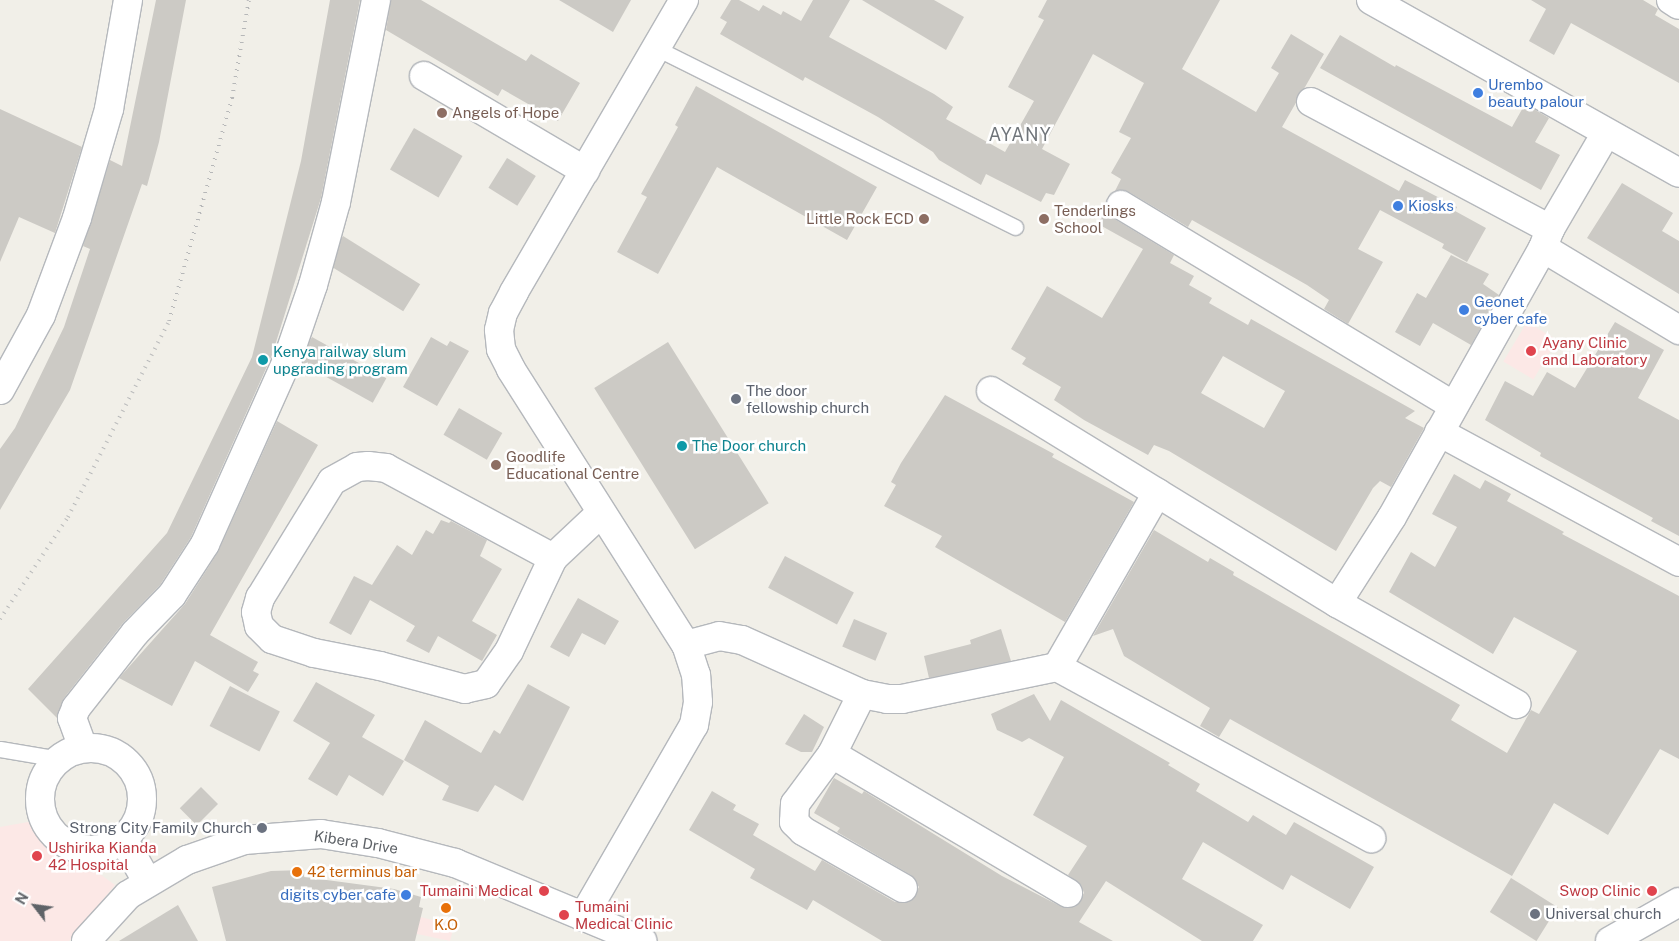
<!DOCTYPE html>
<style>
body{margin:0}
#map{position:relative;width:1679px;height:941px;overflow:hidden;background:#f1efe8;font-family:"Public Sans",sans-serif}
div>[style]{position:absolute}
[style*='--x']{left:calc(var(--x)*1px);top:calc(var(--y)*1px);width:calc(var(--w)*1px);rotate:calc(var(--a)*1deg)}
.medical>*{inset:0;background:#fce8e6;transform-origin:0 0}
.building>*{inset:0;background:#cccac5;transform-origin:0 0}
.roads{filter:drop-shadow(1px 0 #b5b8bc) drop-shadow(-1px 0 #b5b8bc) drop-shadow(0 1px #b5b8bc) drop-shadow(0 -1px #b5b8bc)}
.lane>*{height:15px;margin:-7.5px;padding:0 7.5px;transform-origin:7.5px;border-radius:7.5px;background:#fff}
.street>*{height:28px;margin:-14px;padding:0 14px;transform-origin:14px;border-radius:14px;background:#fff}
.street>.ring{margin:-14px;padding:0;box-sizing:content-box;background:none;border:28px solid #fff;border-radius:50%}
.secondary>*{height:28px;margin:-14px;padding:0 14px;transform-origin:14px;border-radius:14px;background:#fff}
.rail>*{height:4px;margin-top:-2px;transform-origin:0;background:repeating-linear-gradient(90deg,#b6b7b8 0 1px,transparent 0 7px)}
.dots>*{width:14px;height:14px;translate:-50% -50%;box-sizing:border-box;border:2px solid #fff;border-radius:50%}
span{translate:-50% -50%;white-space:nowrap;text-align:center;line-height:1.15;-webkit-text-stroke:5px #fff;paint-order:stroke}
.shop-label{font-size:15px;color:#366cbe}
.left{translate:0 -50%;text-align:left}
.right{translate:-100% -50%;text-align:right}
.education-label{font-size:15px;color:#785e54}
.health-label{font-size:15px;color:#be3a42}
.culture-label{font-size:15px;color:#0d838f}
.worship-label{font-size:15px;color:#5b616d}
.street-label{font-size:15px;color:#5f6368}
.food-label{font-size:15px;color:#c56008}
.quarter-label{font-size:18px;color:#70757a;letter-spacing:1px}
.north{position:absolute;left:10px;top:881px;width:50px;height:50px;-webkit-text-stroke:4px #fff;paint-order:stroke;rotate:300deg;font-size:14px;font-weight:700;line-height:20px;text-align:center;color:#5f6368}
.north::after{content:'';display:block;margin:auto;width:18px;height:22px;background:#5f6368;clip-path:polygon(50% 0,100% 100%,50% 72%,0 100%)}
</style>
<div id="map">
<div class="medical">
<div style="left:1527px;top:322px;width:35px;height:46px;rotate:31deg"></div>
<div style="clip-path:polygon(28px 822px,115px 885px,69px 941px,0 941px,0 827px)"></div>
<div style="clip-path:polygon(399px 911px,454px 926px,450px 941px,394px 929px)"></div>
</div>
<div class="building">
<div style="clip-path:polygon(156px 0,186px 0,159px 142px,147px 186px,142px 184px,70px 390px,0 510px,0 449px,15px 428px,64px 327px,90px 249px,83px 246px,110px 160px,122px 166px)"></div>
<div style="clip-path:polygon(330px 0,360px 0,321px 198px,272px 355px,191px 537px,160px 585px,123px 623px,64px 698px,57px 718px,28px 689px,167px 533px,252px 357px,301px 161px)"></div>
<div style="clip-path:polygon(391px 0,421px 0,526px 61px,531px 54px,580px 83px,558px 121px,502px 89px,498px 96px,386px 30px)"></div>
<div style="clip-path:polygon(559px 0,631px 0,613px 32px)"></div>
<div style="clip-path:polygon(731px 0,739px 0,759px 11px,763px 5px,781px 15px,783px 11px,801px 21px,813px 0,850px 0,829px 37px,934px 94px,953px 107px,946px 119px,1005px 152px,1034px 101px,1008px 87px,1044px 20px,1038px 17px,1047px 0,1220px 0,1182px 69px,1256px 112px,1279px 73px,1271px 68px,1291px 34px,1324px 54px,1282px 127px,1399px 191px,1405px 180px,1457px 207px,1455px 211px,1486px 228px,1467px 262px,1442px 248px,1444px 244px,1380px 210px,1358px 249px,1383px 262px,1348px 324px,1324px 309px,1329px 300px,1307px 285px,1192px 220px,1188px 227px,1129px 192px,1115px 191px,1121px 179px,1111px 173px,1131px 138px,1119px 132px,1144px 83px,1093px 54px,1042px 149px,1070px 164px,1054px 195px,1046px 193px,1041px 202px,986px 174px,981px 185px,939px 160px,933px 152px,878px 117px,805px 77px,803px 81px,720px 34px,727px 22px,720px 18px)"></div>
<div style="clip-path:polygon(862px 0,934px 0,964px 17px,946px 50px)"></div>
<div style="clip-path:polygon(1531px 0,1643px 0,1658px 9px,1655px 15px,1679px 29px,1679px 83px,1571px 23px,1554px 55px,1529px 41px,1546px 9px)"></div>
<div style="clip-path:polygon(1340px 35px,1395px 67px,1396px 65px,1512px 127px,1525px 104px,1549px 118px,1535px 142px,1560px 155px,1541px 190px,1320px 68px)"></div>
<div style="clip-path:polygon(696px 86px,877px 187px,847px 240px,717px 167px,658px 274px,617px 252px,647px 197px,641px 194px,678px 127px,675px 125px)"></div>
<div style="clip-path:polygon(0 109px,82px 147px,55px 233px,19px 217px,0 262px)"></div>
<div style="left:414px;top:128px;width:56px;height:48px;rotate:30deg"></div>
<div style="left:507px;top:158px;width:34px;height:35px;rotate:32deg"></div>
<div style="clip-path:polygon(1622px 183px,1673px 213px,1662px 231px,1679px 241px,1679px 294px,1587px 238px)"></div>
<div style="clip-path:polygon(evenodd,1106px 208px,1113px 218px,1174px 255px,1170px 263px,1194px 276px,1189px 285px,1212px 298px,1209px 303px,1248px 325px,1251px 319px,1415px 411px,1405px 418px,1424px 428px,1391px 487px,1380px 481px,1373px 488px,1336px 551px,1169px 451px,1154px 445px,1148px 455px,1084px 420px,1054px 400px,1061px 387px,1022px 364px,1026px 358px,1011px 349px,1047px 286px,1102px 318px,1143px 249px,1098px 224px,1106px 208px,1223px 356px,1285px 391px,1264px 428px,1201px 393px,1223px 356px)"></div>
<div style="left:343px;top:236px;width:91px;height:32px;rotate:32deg"></div>
<div style="clip-path:polygon(1451px 255px,1489px 274px,1483px 284px,1499px 295px,1471px 345px,1433px 323px,1420px 346px,1395px 332px,1417px 293px,1426px 298px)"></div>
<div style="clip-path:polygon(1615px 322px,1664px 350px,1638px 398px,1679px 420px,1679px 536px,1651px 521px,1653px 518px,1540px 456px,1541px 453px,1485px 420px,1505px 381px,1533px 396px,1547px 372px,1575px 388px)"></div>
<div style="left:312px;top:337px;width:85px;height:28px;rotate:29deg"></div>
<div style="clip-path:polygon(431px 337px,447px 346px,450px 341px,469px 351px,437px 406px,403px 387px)"></div>
<div style="left:668px;top:342px;width:190px;height:87px;rotate:58deg"></div>
<div style="clip-path:polygon(945px 395px,1054px 454px,1052px 457px,1134px 502px,1065px 622px,935px 547px,942px 536px,884px 506px,896px 485px,891px 482px,901px 463px)"></div>
<div style="left:459px;top:408px;width:50px;height:31px;rotate:30deg"></div>
<div style="clip-path:polygon(277px 421px,318px 445px,210px 635px,258px 662px,253px 671px,259px 674px,248px 692px,195px 661px,172px 706px,119px 678px,185px 604px,218px 552px)"></div>
<div style="clip-path:polygon(1454px 474px,1480px 489px,1485px 480px,1511px 494px,1507px 501px,1564px 532px,1562px 534px,1679px 596px,1679px 759px,1660px 749px,1608px 835px,1554px 803px,1512px 876px,1230px 719px,1219px 737px,1200px 726px,1210px 708px,1124px 656px,1113px 629px,1093px 636px,1154px 530px,1208px 562px,1210px 558px,1234px 572px,1233px 575px,1460px 705px,1451px 720px,1507px 753px,1531px 710px,1539px 714px,1577px 651px,1514px 617px,1493px 654px,1389px 592px,1411px 552px,1435px 567px,1457px 527px,1432px 514px)"></div>
<div style="clip-path:polygon(441px 520px,449px 523px,451px 521px,487px 540px,480px 556px,502px 569px,472px 621px,497px 635px,482px 661px,438px 636px,429px 653px,406px 641px,415px 626px,370px 600px,351px 635px,329px 623px,354px 576px,372px 585px,397px 545px,412px 555px,426px 530px,433px 534px)"></div>
<div style="left:785px;top:556px;width:78px;height:36px;rotate:28deg"></div>
<div style="clip-path:polygon(578px 598px,619px 621px,605px 645px,582px 633px,569px 657px,550px 647px)"></div>
<div style="left:854px;top:619px;width:36px;height:30px;rotate:23deg"></div>
<div style="clip-path:polygon(1001px 629px,1011px 661px,929px 678px,924px 656px,971px 644px,970px 640px)"></div>
<div style="clip-path:polygon(316px 682px,375px 715px,362px 737px,404px 761px,383px 796px,349px 775px,337px 796px,308px 779px,330px 743px,293px 721px)"></div>
<div style="clip-path:polygon(528px 684px,570px 707px,523px 801px,495px 785px,478px 812px,442px 800px,449px 786px,404px 760px,425px 720px,481px 753px,494px 730px,500px 734px)"></div>
<div style="left:230px;top:686px;width:56px;height:45px;rotate:27deg"></div>
<div style="clip-path:polygon(1034px 694px,1050px 721px,1061px 700px,1170px 763px,1168px 765px,1200px 784px,1196px 791px,1248px 822px,1253px 815px,1286px 835px,1294px 822px,1374px 867px,1350px 909px,1291px 875px,1283px 890px,1203px 842px,1182px 879px,1263px 925px,1253px 941px,1202px 941px,1106px 881px,1079px 922px,1113px 941px,882px 941px,813px 900px,807px 910px,750px 878px,755px 869px,689px 830px,712px 791px,736px 805px,733px 810px,759px 824px,753px 835px,815px 871px,822px 860px,895px 902px,911px 901px,919px 887px,911px 875px,837px 832px,840px 828px,814px 813px,834px 778px,862px 794px,864px 791px,1002px 876px,1060px 906px,1075px 907px,1084px 893px,1081px 885px,1068px 875px,1087px 846px,1033px 815px,1064px 757px,1029px 738px,1022px 742px,997px 730px,991px 714px)"></div>
<div style="clip-path:polygon(804px 714px,824px 727px,812px 752px,801px 752px,785px 744px)"></div>
<div style="left:201px;top:787px;width:24px;height:30px;rotate:45deg"></div>
<div style="clip-path:polygon(304px 870px,304px 877px,394px 889px,421px 897px,419px 907px,423px 908px,415px 941px,226px 941px,212px 887px,271px 871px)"></div>
<div style="left:1511px;top:878px;width:55px;height:40px;rotate:32deg"></div>
<div style="clip-path:polygon(178px 905px,198px 941px,119px 941px)"></div>
</div>
<div class="roads">
<div class="lane">
<div style="--x:658;--y:49;--w:399;--a:26.5"></div>
<div style="--x:0;--y:749;--w:60;--a:9.6"></div>
</div>
<div class="street">
<div style="--x:1371;--y:0;--w:353;--a:29.3"></div>
<div style="--x:1671;--y:0;--w:9;--a:32"></div>
<div style="--x:424;--y:76;--w:187;--a:30.5"></div>
<div style="--x:1311;--y:102;--w:271;--a:28"></div>
<div style="--x:1121;--y:205;--w:388;--a:31.1"></div>
<div style="--x:1543;--y:248;--w:159;--a:31.1"></div>
<div style="--x:0;--y:390;--w:85;--a:-61.3"></div>
<div style="--x:41;--y:315;--w:103;--a:-69.6"></div>
<div style="--x:77;--y:218;--w:114;--a:-73.6"></div>
<div style="--x:109;--y:109;--w:111;--a:-80.1"></div>
<div style="--x:991;--y:391;--w:406;--a:31.5"></div>
<div style="--x:1337;--y:603;--w:206;--a:29.4"></div>
<div style="--x:1439;--y:432;--w:273;--a:28.4"></div>
<div style="--x:368;--y:466;--w:18;--a:6"></div>
<div style="--x:386;--y:468;--w:190;--a:28.3"></div>
<div style="--x:553;--y:558;--w:103;--a:115.3"></div>
<div style="--x:509;--y:651;--w:40;--a:124.9"></div>
<div style="--x:486;--y:684;--w:22;--a:167"></div>
<div style="--x:465;--y:689;--w:88;--a:-164.9"></div>
<div style="--x:380;--y:666;--w:67;--a:-168.9"></div>
<div style="--x:314;--y:653;--w:44;--a:-161.6"></div>
<div style="--x:272;--y:639;--w:18;--a:-135"></div>
<div style="--x:259;--y:626;--w:14;--a:-102"></div>
<div style="--x:256;--y:612;--w:15;--a:-74"></div>
<div style="--x:260;--y:598;--w:137;--a:-58.4"></div>
<div style="--x:332;--y:481;--w:29;--a:-29"></div>
<div style="--x:357;--y:467;--w:11;--a:-5"></div>
<div style="--x:553;--y:558;--w:66;--a:-43.2"></div>
<div style="--x:1337;--y:603;--w:102;--a:-57.4"></div>
<div style="--x:1392;--y:517;--w:308;--a:-60.7"></div>
<div style="--x:1543;--y:248;--w:20;--a:-70"></div>
<div style="--x:1550;--y:229;--w:111;--a:-59.7"></div>
<div style="--x:686;--y:645;--w:34;--a:-15"></div>
<div style="--x:719;--y:636;--w:23;--a:10"></div>
<div style="--x:742;--y:640;--w:132;--a:24.2"></div>
<div style="--x:862;--y:694;--w:25;--a:11"></div>
<div style="--x:887;--y:699;--w:15;--a:0"></div>
<div style="--x:902;--y:699;--w:158;--a:-11.7"></div>
<div style="--x:1057;--y:667;--w:358;--a:28.6"></div>
<div style="--x:1057;--y:667;--w:201;--a:-60.1"></div>
<div style="--x:862;--y:694;--w:67;--a:116.6"></div>
<div style="--x:832;--y:754;--w:274;--a:30.5"></div>
<div style="--x:83;--y:748;--w:32;--a:-110"></div>
<div style="--x:72;--y:718;--w:11;--a:-68"></div>
<div style="--x:76;--y:708;--w:95;--a:-51.8"></div>
<div style="--x:135;--y:633;--w:53;--a:-45.8"></div>
<div style="--x:172;--y:595;--w:61;--a:-57.1"></div>
<div style="--x:205;--y:544;--w:201;--a:-65.9"></div>
<div style="--x:287;--y:361;--w:80;--a:-71.1"></div>
<div style="--x:313;--y:285;--w:86;--a:-74.5"></div>
<div style="--x:336;--y:202;--w:206;--a:-78.8"></div>
<div class="ring" style="left:40px;top:748px;width:74px;height:74px"></div>
<div style="--x:832;--y:754;--w:62;--a:126.5"></div>
<div style="--x:795;--y:804;--w:18;--a:93"></div>
<div style="--x:794;--y:822;--w:13;--a:45"></div>
<div style="--x:803;--y:831;--w:115;--a:29.7"></div>
<div style="--x:123;--y:839;--w:48;--a:60.3"></div>
<div style="--x:583;--y:917;--w:222;--a:-60"></div>
<div style="--x:694;--y:725;--w:23;--a:-80"></div>
<div style="--x:698;--y:702;--w:27;--a:-94"></div>
<div style="--x:696;--y:675;--w:32;--a:-108"></div>
<div style="--x:686;--y:645;--w:327;--a:-122.4"></div>
<div style="--x:511;--y:369;--w:22;--a:-117"></div>
<div style="--x:501;--y:349;--w:19;--a:-96"></div>
<div style="--x:499;--y:330;--w:17;--a:-77"></div>
<div style="--x:503;--y:313;--w:24;--a:-62"></div>
<div style="--x:514;--y:292;--w:338;--a:-59.8"></div>
</div>
<div class="secondary">
<div style="--x:86;--y:941;--w:62;--a:-47.6"></div>
<div style="--x:128;--y:895;--w:69;--a:-30.7"></div>
<div style="--x:187;--y:860;--w:60;--a:-19.3"></div>
<div style="--x:244;--y:840;--w:77;--a:-4.5"></div>
<div style="--x:321;--y:834;--w:58;--a:9"></div>
<div style="--x:378;--y:843;--w:80;--a:14.6"></div>
<div style="--x:455;--y:863;--w:203;--a:22.6"></div>
<div style="--x:1610;--y:941;--w:79;--a:-29.5"></div>
</div>
</div>
<div class="rail">
<div style="--x:0;--y:619;--w:123;--a:-56.3"></div>
<div style="--x:68;--y:517;--w:220;--a:-62.7"></div>
<div style="--x:169;--y:321;--w:232;--a:-74.2"></div>
<div style="--x:232;--y:98;--w:99;--a:-80.2"></div>
</div>
<div class="dots">
<div style="left:1478px;top:93px;background:#3f7fe0"></div>
<div style="left:442px;top:113px;background:#8d6e63"></div>
<div style="left:1398px;top:206px;background:#3f7fe0"></div>
<div style="left:924px;top:219px;background:#8d6e63"></div>
<div style="left:1044px;top:219px;background:#8d6e63"></div>
<div style="left:1464px;top:310px;background:#3f7fe0"></div>
<div style="left:1531px;top:351px;background:#e0444e"></div>
<div style="left:263px;top:360px;background:#0f9aa8"></div>
<div style="left:736px;top:399px;background:#6b7280"></div>
<div style="left:682px;top:446px;background:#0f9aa8"></div>
<div style="left:496px;top:465px;background:#8d6e63"></div>
<div style="left:262px;top:828px;background:#6b7280"></div>
<div style="left:37px;top:856px;background:#e0444e"></div>
<div style="left:297px;top:872px;background:#e8710a"></div>
<div style="left:544px;top:891px;background:#e0444e"></div>
<div style="left:1652px;top:891px;background:#e0444e"></div>
<div style="left:406px;top:895px;background:#3f7fe0"></div>
<div style="left:446px;top:908px;background:#e8710a"></div>
<div style="left:1535px;top:914px;background:#6b7280"></div>
<div style="left:564px;top:915px;background:#e0444e"></div>
</div>
<div class="shop-label">
<span class="left" style="left:1488px;top:93px">Urembo<br>beauty palour</span>
<span class="left" style="left:1408px;top:206px">Kiosks</span>
<span class="left" style="left:1474px;top:310px">Geonet<br>cyber cafe</span>
<span class="right" style="left:396px;top:895px">digits cyber cafe</span>
</div>
<div class="education-label">
<span class="left" style="left:452px;top:113px">Angels of Hope</span>
<span class="left" style="left:1054px;top:219px">Tenderlings<br>School</span>
<span class="right" style="left:914px;top:219px">Little Rock ECD</span>
<span class="left" style="left:506px;top:465px">Goodlife<br>Educational Centre</span>
</div>
<div class="health-label">
<span class="left" style="left:1542px;top:351px">Ayany Clinic<br>and Laboratory</span>
<span class="left" style="left:48px;top:856px">Ushirika Kianda<br>42 Hospital</span>
<span class="right" style="left:533px;top:891px">Tumaini Medical</span>
<span class="right" style="left:1641px;top:891px">Swop Clinic</span>
<span class="left" style="left:575px;top:915px">Tumaini<br>Medical Clinic</span>
</div>
<div class="culture-label">
<span class="left" style="left:273px;top:360px">Kenya railway slum<br>upgrading program</span>
<span class="left" style="left:692px;top:446px">The Door church</span>
</div>
<div class="worship-label">
<span class="left" style="left:746px;top:399px">The door<br>fellowship church</span>
<span class="right" style="left:252px;top:828px">Strong City Family Church</span>
<span class="left" style="left:1545px;top:914px">Universal church</span>
</div>
<div class="street-label">
<span style="left:356px;top:842px;rotate:9deg">Kibera Drive</span>
</div>
<div class="food-label">
<span class="left" style="left:307px;top:872px">42 terminus bar</span>
<span style="left:446px;top:925px">K.O</span>
</div>
<div class="quarter-label">
<span style="left:1020px;top:135px">AYANY</span>
</div>
<div class="north">N</div>
</div>
